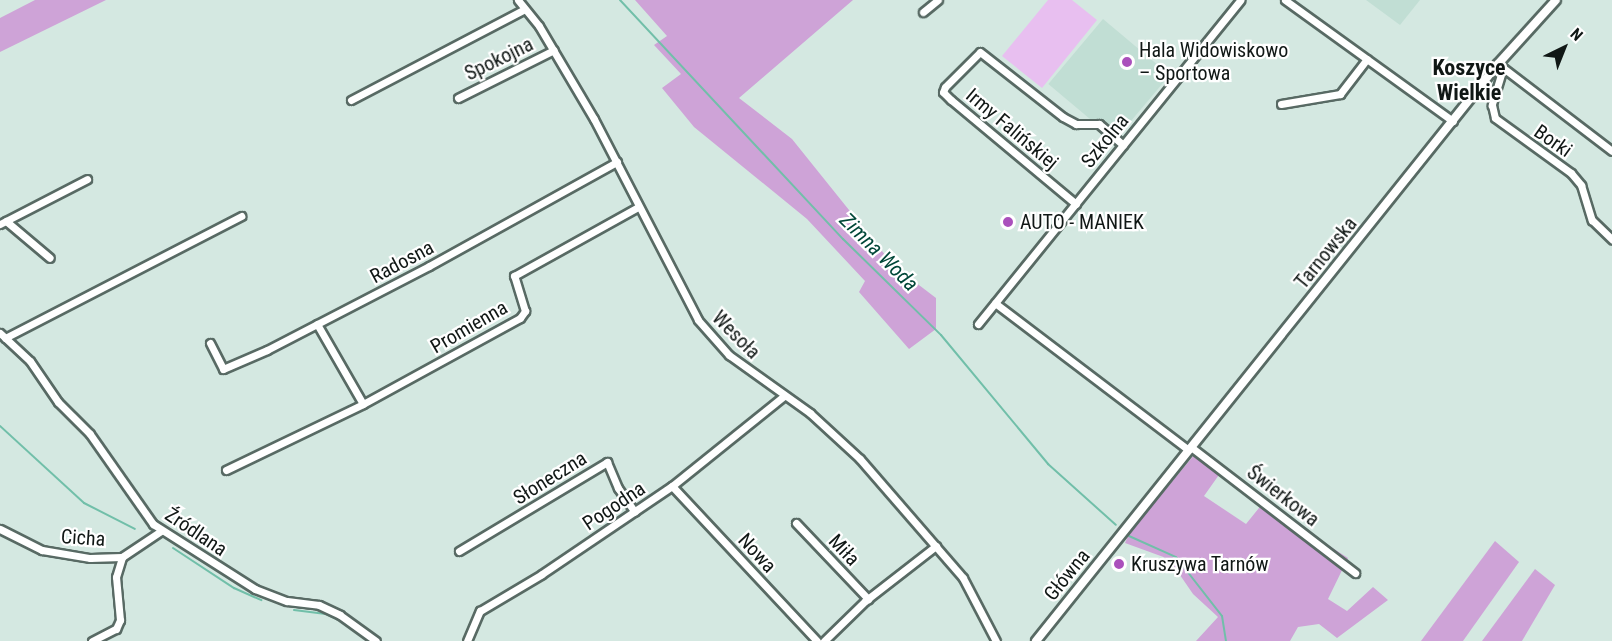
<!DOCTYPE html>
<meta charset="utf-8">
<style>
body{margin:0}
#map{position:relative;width:1612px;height:641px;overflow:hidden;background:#d4e8e1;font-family:"Roboto Condensed",sans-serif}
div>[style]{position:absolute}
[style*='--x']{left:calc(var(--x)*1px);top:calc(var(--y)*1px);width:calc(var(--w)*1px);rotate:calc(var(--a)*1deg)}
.built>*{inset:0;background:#c1ded4;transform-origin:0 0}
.green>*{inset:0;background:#e8bff0}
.forest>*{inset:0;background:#cea3d7}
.stream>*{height:2px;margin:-1px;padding:0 1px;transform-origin:1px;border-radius:1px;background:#71bfa9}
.roads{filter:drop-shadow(2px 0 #586a64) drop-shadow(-2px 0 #586a64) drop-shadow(0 2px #586a64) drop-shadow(0 -2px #586a64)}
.minor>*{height:7px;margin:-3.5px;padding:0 3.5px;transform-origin:3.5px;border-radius:3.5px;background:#fff}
.tertiary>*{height:8px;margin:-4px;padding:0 4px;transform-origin:4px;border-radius:4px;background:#fff}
.dots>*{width:16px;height:16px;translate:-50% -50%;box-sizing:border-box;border:3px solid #fff;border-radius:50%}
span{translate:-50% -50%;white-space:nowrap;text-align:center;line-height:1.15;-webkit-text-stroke:4.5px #fff;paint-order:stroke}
.poi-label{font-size:20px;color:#101715}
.left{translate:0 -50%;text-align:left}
.street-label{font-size:20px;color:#101715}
.water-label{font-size:21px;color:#004738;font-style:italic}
.quarter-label{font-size:22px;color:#101715;font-weight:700}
.north{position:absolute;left:1534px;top:18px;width:60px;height:60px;-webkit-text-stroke:4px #fff;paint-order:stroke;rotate:43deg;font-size:16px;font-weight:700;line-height:24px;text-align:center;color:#101715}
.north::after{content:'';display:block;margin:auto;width:21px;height:27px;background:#101715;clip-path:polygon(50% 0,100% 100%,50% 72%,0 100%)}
</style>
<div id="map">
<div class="built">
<div style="clip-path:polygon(1366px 0,1420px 0,1400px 25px)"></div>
<div style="left:1103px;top:19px;width:87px;height:85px;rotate:40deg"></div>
</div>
<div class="green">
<div style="clip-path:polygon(1048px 0,1072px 0,1097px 20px,1042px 88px,1002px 56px)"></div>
</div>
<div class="forest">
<div style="clip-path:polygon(35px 0,106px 0,0 52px,0 18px)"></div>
<div style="clip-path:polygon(635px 0,853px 0,739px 98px,792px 139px,894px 266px,936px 298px,936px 329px,909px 349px,859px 292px,865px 281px,807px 219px,694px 127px,662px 88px,681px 74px,654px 45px,667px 36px)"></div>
<div style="clip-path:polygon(1195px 454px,1221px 472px,1204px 496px,1246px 524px,1263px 503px,1348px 558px,1328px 599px,1347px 611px,1373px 587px,1388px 600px,1337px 638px,1319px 624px,1298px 627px,1290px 641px,1196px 641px,1218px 617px,1193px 594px,1169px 559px,1125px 543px,1130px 532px)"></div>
<div style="clip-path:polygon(1495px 541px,1519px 562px,1463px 641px,1421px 641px)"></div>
<div style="clip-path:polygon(1535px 569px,1555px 585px,1522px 641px,1482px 641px)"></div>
</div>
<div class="stream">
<div style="--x:620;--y:0;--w:327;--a:47"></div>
<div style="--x:843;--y:239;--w:137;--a:44.4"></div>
<div style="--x:941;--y:335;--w:168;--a:50.3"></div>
<div style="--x:1048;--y:464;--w:91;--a:41.9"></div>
<div style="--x:0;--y:426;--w:114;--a:42.5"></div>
<div style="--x:84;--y:503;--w:57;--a:27"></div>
<div style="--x:1129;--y:536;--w:51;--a:24.1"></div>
<div style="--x:1176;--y:557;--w:75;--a:52.1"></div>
<div style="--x:1222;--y:616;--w:25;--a:81"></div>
<div style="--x:173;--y:548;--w:73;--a:33.3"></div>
<div style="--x:234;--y:588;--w:30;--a:24"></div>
<div style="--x:294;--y:610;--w:32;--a:7"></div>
<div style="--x:326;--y:614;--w:23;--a:25"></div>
<div style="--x:347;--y:624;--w:27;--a:39"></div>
</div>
<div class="roads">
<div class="minor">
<div style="--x:518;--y:0;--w:33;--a:51"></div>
<div style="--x:539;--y:26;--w:108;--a:59.4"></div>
<div style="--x:594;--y:119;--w:226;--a:62.6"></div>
<div style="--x:698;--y:320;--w:47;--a:48.5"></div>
<div style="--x:729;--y:355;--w:100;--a:35.6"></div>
<div style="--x:810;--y:413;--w:68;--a:42.6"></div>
<div style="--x:860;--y:459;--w:157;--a:49.1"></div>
<div style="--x:963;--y:578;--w:71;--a:62.4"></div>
<div style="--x:1285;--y:0;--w:207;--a:35.8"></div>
<div style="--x:923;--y:12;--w:19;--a:-39"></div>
<div style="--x:1502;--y:67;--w:138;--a:37.4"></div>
<div style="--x:1503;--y:68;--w:39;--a:107"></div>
<div style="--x:1492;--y:105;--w:13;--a:77"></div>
<div style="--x:1495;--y:118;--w:94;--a:35.9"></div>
<div style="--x:1571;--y:173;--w:16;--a:50"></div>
<div style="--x:1581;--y:185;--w:37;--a:73"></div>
<div style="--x:1592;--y:220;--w:28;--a:44"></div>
<div style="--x:458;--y:98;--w:107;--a:-26.6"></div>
<div style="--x:351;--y:100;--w:196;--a:-27.6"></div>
<div style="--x:1281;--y:104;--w:60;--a:-9.6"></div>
<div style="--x:1340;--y:94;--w:44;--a:-52.4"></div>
<div style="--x:1076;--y:204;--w:163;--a:-140.2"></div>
<div style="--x:951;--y:100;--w:11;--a:-135"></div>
<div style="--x:943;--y:92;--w:5;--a:-68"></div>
<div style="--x:945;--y:87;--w:49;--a:-45"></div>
<div style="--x:980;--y:52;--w:105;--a:38.1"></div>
<div style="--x:1063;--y:117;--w:15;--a:28"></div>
<div style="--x:1076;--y:124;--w:23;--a:0"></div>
<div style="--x:1099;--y:124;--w:32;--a:41"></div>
<div style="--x:6;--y:221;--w:57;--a:40.1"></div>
<div style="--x:0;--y:224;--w:98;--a:-27.3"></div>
<div style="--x:995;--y:303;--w:243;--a:37.2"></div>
<div style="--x:317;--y:324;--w:92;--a:60.1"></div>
<div style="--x:978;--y:324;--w:417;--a:-51"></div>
<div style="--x:0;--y:333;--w:41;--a:43"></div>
<div style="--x:30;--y:361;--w:50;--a:55.7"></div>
<div style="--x:58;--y:402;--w:45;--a:45"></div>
<div style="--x:90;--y:434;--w:110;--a:55"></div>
<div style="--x:153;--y:524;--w:121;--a:32.5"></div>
<div style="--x:255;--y:589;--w:34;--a:21"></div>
<div style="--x:287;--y:601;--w:32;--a:7"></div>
<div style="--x:319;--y:605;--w:23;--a:25"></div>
<div style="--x:340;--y:615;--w:44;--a:35.8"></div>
<div style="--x:5;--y:338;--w:266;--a:-27.3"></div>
<div style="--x:210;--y:343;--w:29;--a:63"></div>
<div style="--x:223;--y:369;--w:48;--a:-23.4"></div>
<div style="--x:267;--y:350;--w:182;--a:-27.4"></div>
<div style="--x:429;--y:266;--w:215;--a:-29"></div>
<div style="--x:1191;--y:447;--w:207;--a:37.5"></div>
<div style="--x:226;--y:470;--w:152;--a:-25.7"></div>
<div style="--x:363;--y:404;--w:179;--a:-28.7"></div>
<div style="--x:520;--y:318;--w:9;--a:-54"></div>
<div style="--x:525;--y:311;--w:37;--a:-107"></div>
<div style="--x:514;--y:276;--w:142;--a:-29.1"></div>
<div style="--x:672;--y:486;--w:212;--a:46.9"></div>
<div style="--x:796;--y:523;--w:105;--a:46.5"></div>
<div style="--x:0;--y:529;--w:47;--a:26.6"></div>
<div style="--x:42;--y:550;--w:49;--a:9.5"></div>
<div style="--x:90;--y:558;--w:32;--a:-2"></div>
<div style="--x:122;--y:557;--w:47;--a:-33.7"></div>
<div style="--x:459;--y:551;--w:173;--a:-31"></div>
<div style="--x:607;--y:462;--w:28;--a:67"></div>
<div style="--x:618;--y:488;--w:29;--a:55"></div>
<div style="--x:92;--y:641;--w:27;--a:-27"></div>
<div style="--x:116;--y:629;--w:10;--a:-66"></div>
<div style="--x:120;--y:620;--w:43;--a:-95.3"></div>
<div style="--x:116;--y:577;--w:21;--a:-73"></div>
<div style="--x:467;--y:641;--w:33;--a:-67"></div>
<div style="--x:480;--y:611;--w:72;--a:-30.8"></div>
<div style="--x:542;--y:574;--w:157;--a:-34.1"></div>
<div style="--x:672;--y:486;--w:144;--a:-38.8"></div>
<div style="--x:824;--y:641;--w:57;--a:-44.3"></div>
<div style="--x:865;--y:601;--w:90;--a:-37.8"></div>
</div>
<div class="tertiary">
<div style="--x:1036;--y:641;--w:739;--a:-51.32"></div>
<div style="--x:1498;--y:64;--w:86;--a:-47.8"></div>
</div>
</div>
<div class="dots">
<div style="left:1127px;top:62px;background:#aa50bc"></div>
<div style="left:1008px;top:222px;background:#aa50bc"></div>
<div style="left:1119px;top:564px;background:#aa50bc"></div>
</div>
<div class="poi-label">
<span class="left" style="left:1139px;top:62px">Hala Widowiskowo<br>– Sportowa</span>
<span class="left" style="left:1020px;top:222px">AUTO - MANIEK</span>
<span class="left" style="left:1131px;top:564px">Kruszywa Tarnów</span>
</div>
<div class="street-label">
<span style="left:499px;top:59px;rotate:-26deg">Spokojna</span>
<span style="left:1012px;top:129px;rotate:40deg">Irmy Falińskiej</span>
<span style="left:1105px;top:141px;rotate:-51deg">Szkolna</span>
<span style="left:1553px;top:141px;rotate:35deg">Borki</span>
<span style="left:1326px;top:253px;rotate:-51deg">Tarnowska</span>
<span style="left:402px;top:262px;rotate:-28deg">Radosna</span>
<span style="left:469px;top:327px;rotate:-30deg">Promienna</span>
<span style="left:736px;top:335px;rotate:45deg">Wesoła</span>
<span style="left:550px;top:478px;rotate:-32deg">Słoneczna</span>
<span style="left:1283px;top:496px;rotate:38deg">Świerkowa</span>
<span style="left:614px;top:506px;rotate:-34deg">Pogodna</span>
<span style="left:196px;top:532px;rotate:34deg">Źródlana</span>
<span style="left:83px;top:538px;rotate:4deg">Cicha</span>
<span style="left:844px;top:550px;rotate:47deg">Miła</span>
<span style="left:757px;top:553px;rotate:47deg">Nowa</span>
<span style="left:1067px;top:575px;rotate:-51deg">Główna</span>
</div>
<div class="water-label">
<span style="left:879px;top:252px;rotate:45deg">Zimna Woda</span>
</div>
<div class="quarter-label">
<span style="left:1469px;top:80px">Koszyce<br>Wielkie</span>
</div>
<div class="north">N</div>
</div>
